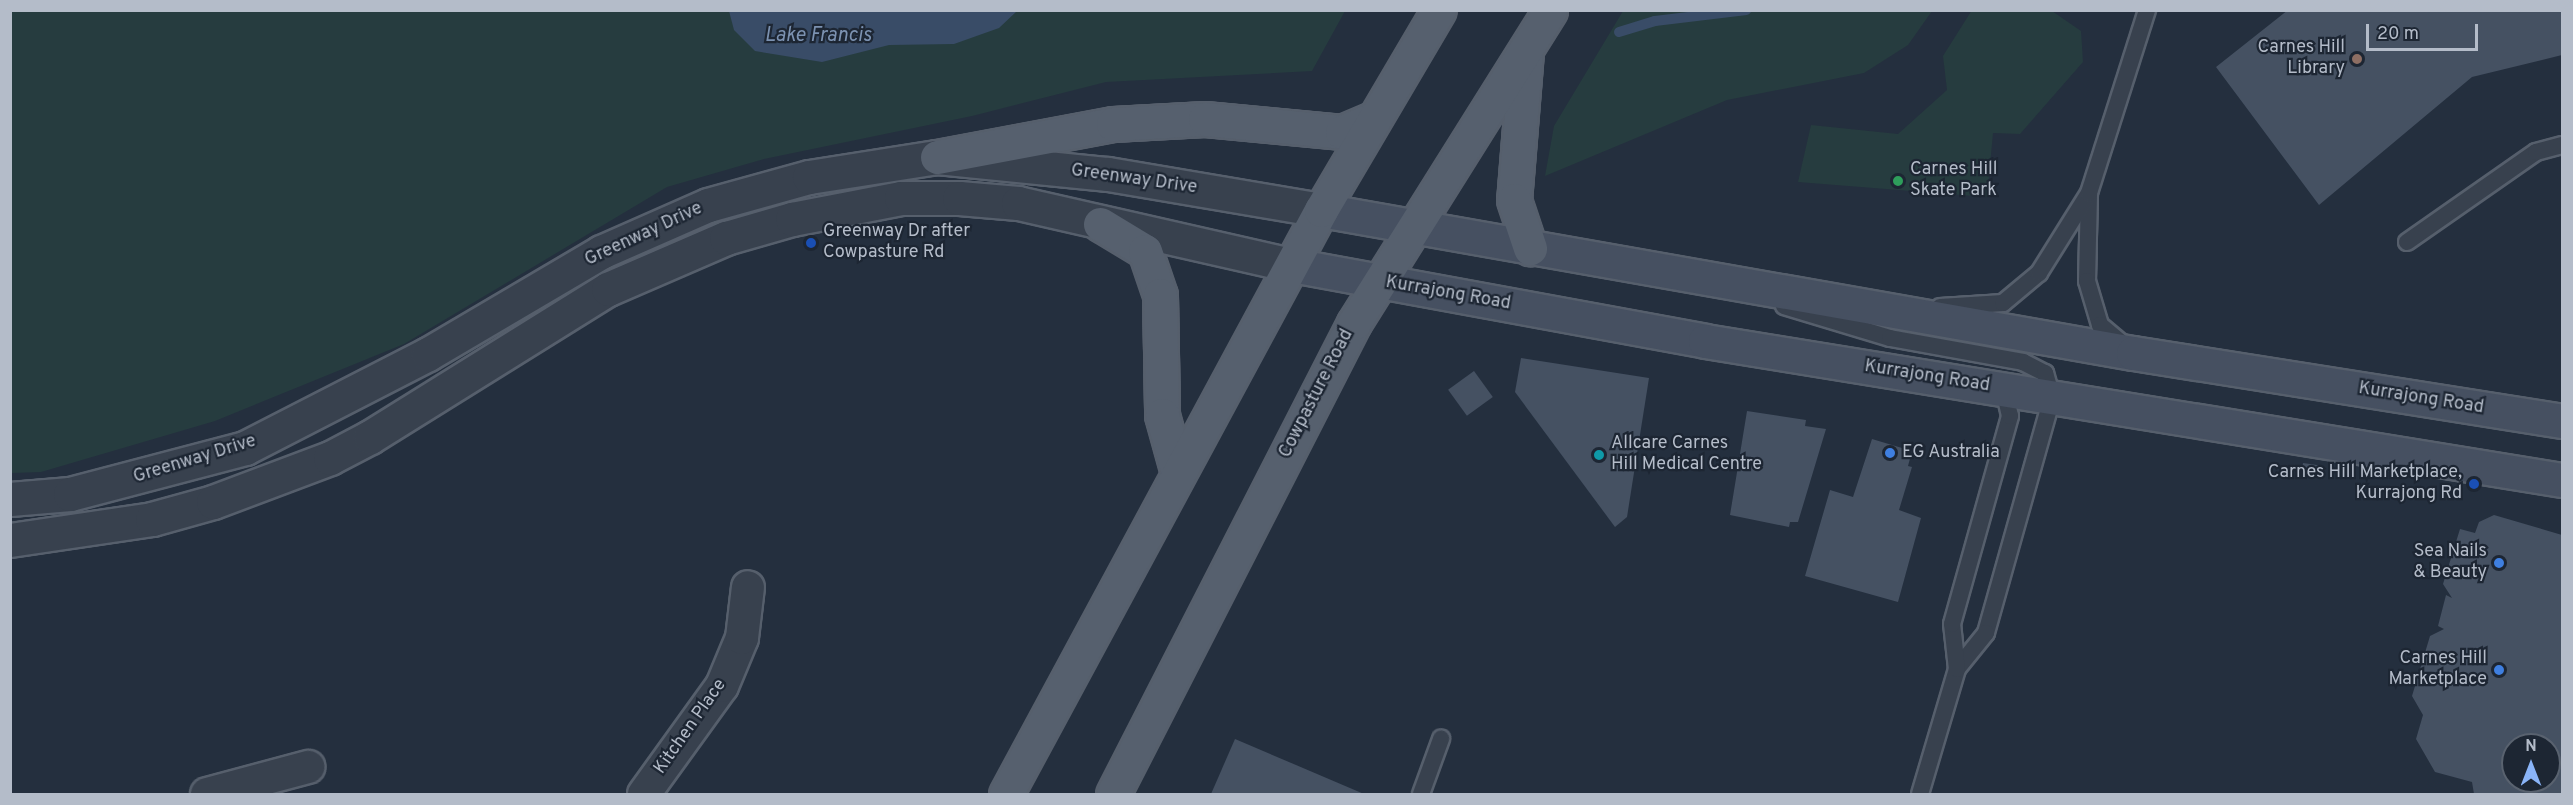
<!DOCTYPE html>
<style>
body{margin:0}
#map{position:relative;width:2573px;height:805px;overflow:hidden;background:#242f3e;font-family:Overpass,sans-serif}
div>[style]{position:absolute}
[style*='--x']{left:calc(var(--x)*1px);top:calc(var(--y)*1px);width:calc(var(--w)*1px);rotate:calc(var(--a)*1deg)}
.green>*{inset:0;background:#263c3f}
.water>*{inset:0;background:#394c67}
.stream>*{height:10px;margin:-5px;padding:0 5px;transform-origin:5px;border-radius:5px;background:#394c67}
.building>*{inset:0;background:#455162;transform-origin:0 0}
.roads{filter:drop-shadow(2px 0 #565f6c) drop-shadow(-2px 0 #565f6c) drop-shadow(0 2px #565f6c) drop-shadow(0 -2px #565f6c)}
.service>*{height:16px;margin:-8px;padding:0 8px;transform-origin:8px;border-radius:8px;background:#38414e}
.minor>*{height:32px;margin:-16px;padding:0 16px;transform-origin:16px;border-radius:16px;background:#38414e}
.tertiary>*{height:33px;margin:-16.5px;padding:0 16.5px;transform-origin:16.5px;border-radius:16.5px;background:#38414e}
.secondary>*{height:33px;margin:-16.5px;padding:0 16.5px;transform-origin:16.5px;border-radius:16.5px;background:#465061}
.primary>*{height:33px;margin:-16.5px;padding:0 16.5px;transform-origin:16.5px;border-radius:16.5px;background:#56606e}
.dots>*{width:16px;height:16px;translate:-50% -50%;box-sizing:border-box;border:3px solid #1d2633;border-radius:50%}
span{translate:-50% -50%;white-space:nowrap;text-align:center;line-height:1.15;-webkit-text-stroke:4.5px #1d2633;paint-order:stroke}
.poi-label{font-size:18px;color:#b4bcc9}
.right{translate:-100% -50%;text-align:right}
.left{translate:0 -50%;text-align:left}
.street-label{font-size:18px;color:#b4bcc9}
.water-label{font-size:20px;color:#7c92b1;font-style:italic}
.frame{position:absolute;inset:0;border:12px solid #b4bcc9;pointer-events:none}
.north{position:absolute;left:2501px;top:733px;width:60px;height:60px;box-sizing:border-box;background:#1d2633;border:2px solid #59626f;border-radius:50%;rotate:0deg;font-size:16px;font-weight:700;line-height:24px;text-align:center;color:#b4bcc9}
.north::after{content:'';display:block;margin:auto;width:21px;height:27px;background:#8ab4f8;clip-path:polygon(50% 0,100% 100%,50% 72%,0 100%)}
.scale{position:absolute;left:2366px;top:24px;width:112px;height:27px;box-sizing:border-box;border:3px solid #b4bcc9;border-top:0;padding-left:8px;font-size:18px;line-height:21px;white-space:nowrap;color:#b4bcc9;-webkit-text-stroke:4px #1d2633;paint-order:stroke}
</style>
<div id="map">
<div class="green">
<div style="clip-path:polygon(1972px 10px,2052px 11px,2081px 31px,2083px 62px,2020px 134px,1993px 133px,1987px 197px,1798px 182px,1811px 125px,1898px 134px,1947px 90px,1943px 56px)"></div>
<div style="clip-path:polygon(10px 11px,1345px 11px,1312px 71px,1106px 82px,972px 116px,764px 159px,667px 187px,404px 344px,215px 421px,41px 472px,11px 473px)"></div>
<div style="clip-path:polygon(1623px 11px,1623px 10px,1932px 11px,1908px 45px,1864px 73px,1727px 100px,1545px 176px,1554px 126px)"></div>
</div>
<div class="water">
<div style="clip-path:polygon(729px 11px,729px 10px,1017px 11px,999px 28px,954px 44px,889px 45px,822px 62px,755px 51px,734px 30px)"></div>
</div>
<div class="stream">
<div style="--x:1619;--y:32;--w:38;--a:-17"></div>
<div style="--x:1655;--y:21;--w:92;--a:-6.9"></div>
</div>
<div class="building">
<div style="clip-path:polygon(2288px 10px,2562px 10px,2562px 55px,2472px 77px,2319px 205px,2216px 67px)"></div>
<div style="clip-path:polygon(1521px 358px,1649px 378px,1627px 517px,1615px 527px,1515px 392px)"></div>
<div style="left:1474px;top:371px;width:32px;height:32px;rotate:54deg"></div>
<div style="clip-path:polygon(1747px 411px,1806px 420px,1805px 426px,1826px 429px,1798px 522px,1790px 522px,1789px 527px,1730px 515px)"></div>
<div style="clip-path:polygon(1872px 439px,1912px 451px,1908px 466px,1912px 467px,1899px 510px,1921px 518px,1898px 602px,1805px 576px,1830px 490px,1853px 497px)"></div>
<div style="left:2303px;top:463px;width:21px;height:10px;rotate:8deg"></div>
<div style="clip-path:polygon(evenodd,2494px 515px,2562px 535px,2562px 794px,2474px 794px,2472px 782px,2435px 772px,2416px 739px,2423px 715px,2412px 696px,2430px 636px,2444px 629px,2438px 626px,2446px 595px,2452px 598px,2443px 584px,2460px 529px,2475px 533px,2479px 522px,2494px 515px,2513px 745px,2549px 745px,2549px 781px,2513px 781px,2513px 745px)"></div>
<div style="clip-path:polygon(1235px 739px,1364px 794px,1211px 794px)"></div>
</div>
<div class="roads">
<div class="service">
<div style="--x:2089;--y:194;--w:87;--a:91.3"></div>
<div style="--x:2087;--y:281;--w:46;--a:73.5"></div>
<div style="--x:2100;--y:325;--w:33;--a:40"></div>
<div style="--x:2407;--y:242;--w:157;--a:-34.9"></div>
<div style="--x:2536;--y:152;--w:27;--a:-15"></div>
<div style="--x:1784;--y:306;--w:111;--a:16.8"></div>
<div style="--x:1890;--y:338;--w:135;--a:10.2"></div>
<div style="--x:2023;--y:362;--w:25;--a:27"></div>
<div style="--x:2045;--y:373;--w:26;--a:74"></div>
<div style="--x:2052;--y:398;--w:244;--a:105.7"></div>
<div style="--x:1986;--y:633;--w:46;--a:128.9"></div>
<div style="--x:1940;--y:307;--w:63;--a:-3.6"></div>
<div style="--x:2003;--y:303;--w:47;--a:-39.8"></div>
<div style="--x:2039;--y:273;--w:94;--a:-58"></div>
<div style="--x:2089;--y:193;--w:192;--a:-72.4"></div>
<div style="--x:1421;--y:794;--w:59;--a:-70"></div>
<div style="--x:1920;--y:794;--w:130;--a:-73.5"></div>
<div style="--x:1957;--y:669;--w:45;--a:-96.3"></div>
<div style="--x:1952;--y:624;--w:216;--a:-74.4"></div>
<div style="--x:2010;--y:416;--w:28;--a:-103"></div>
</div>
<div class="minor">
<div style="--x:207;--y:794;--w:105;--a:-15"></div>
<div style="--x:644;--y:794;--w:133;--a:-54.2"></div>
<div style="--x:722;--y:686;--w:52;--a:-67.4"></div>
<div style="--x:742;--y:638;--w:51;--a:-83.3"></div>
</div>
<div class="tertiary">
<div style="--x:10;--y:499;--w:60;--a:-4.8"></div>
<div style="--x:70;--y:494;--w:181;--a:-14.7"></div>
<div style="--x:245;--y:448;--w:206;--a:-27.2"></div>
<div style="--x:428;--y:354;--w:201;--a:-30.5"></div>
<div style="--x:601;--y:252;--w:117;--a:-23.7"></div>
<div style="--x:708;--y:205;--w:105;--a:-15.5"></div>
<div style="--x:809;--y:177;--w:130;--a:-8.9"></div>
<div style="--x:937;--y:157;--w:172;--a:5.7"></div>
<div style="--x:1108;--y:174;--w:216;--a:9.6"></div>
<div style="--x:10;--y:540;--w:144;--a:-8.4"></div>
<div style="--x:152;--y:519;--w:63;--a:-15.6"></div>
<div style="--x:213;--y:502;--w:125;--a:-20.6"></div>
<div style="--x:330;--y:458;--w:45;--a:-27.7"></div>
<div style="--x:370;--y:437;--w:280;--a:-31.9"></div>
<div style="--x:608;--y:289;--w:129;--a:-23.4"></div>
<div style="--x:726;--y:238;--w:69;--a:-16.1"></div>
<div style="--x:792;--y:219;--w:111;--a:-10.9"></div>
<div style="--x:901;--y:198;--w:58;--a:0"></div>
<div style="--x:959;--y:198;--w:59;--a:4.8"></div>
<div style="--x:1018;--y:203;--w:281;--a:12.8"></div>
</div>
<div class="secondary">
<div style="--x:1321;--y:210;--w:824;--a:9.99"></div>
<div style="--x:2133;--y:353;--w:434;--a:9"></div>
<div style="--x:1292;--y:265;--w:420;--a:10.4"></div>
<div style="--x:1705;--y:341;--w:868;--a:9.21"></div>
</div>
<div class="primary">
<div style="--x:1526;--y:52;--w:148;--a:94.6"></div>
<div style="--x:1514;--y:200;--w:51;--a:71.6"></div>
<div style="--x:937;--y:157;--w:179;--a:-10.6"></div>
<div style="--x:1113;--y:124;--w:92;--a:-3.1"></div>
<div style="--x:1205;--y:119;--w:138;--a:5.4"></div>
<div style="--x:1342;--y:132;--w:34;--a:-23"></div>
<div style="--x:1100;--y:224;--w:52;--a:31"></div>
<div style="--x:1145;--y:251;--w:46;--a:71.2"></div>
<div style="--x:1160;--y:295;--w:120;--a:89"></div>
<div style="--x:1162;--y:415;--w:60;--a:74.6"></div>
<div style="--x:1006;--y:794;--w:664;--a:-61.66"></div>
<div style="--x:1321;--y:210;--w:232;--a:-59.5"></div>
<div style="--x:1113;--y:794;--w:529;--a:-62.9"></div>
<div style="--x:1354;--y:323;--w:369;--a:-57.9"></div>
</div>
</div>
<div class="dots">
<div style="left:2357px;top:59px;background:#8d6e63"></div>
<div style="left:1898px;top:181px;background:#2e9e5b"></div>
<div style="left:811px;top:243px;background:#1a4fb4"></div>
<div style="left:1890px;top:453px;background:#3f7fe0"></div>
<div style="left:1599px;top:455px;background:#0f9aa8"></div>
<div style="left:2474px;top:484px;background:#1a4fb4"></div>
<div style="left:2499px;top:563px;background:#3f7fe0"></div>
<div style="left:2499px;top:670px;background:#3f7fe0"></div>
</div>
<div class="poi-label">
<span class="right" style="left:2345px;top:59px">Carnes Hill<br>Library</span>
<span class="left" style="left:1910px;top:181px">Carnes Hill<br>Skate Park</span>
<span class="left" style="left:823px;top:243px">Greenway Dr after<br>Cowpasture Rd</span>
<span class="left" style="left:1611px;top:455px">Allcare Carnes<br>Hill Medical Centre</span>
<span class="left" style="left:1902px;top:453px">EG Australia</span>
<span class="right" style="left:2462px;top:484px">Carnes Hill Marketplace,<br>Kurrajong Rd</span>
<span class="right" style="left:2487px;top:563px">Sea Nails<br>&amp; Beauty</span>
<span class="right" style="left:2487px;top:670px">Carnes Hill<br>Marketplace</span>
</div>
<div class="street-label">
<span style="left:1134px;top:180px;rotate:8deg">Greenway Drive</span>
<span style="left:644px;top:235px;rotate:-25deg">Greenway Drive</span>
<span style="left:1448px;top:294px;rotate:10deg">Kurrajong Road</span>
<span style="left:1927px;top:377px;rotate:9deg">Kurrajong Road</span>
<span style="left:1317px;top:394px;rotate:-63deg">Cowpasture Road</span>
<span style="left:2421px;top:399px;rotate:9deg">Kurrajong Road</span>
<span style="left:195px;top:460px;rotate:-17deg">Greenway Drive</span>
<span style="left:691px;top:727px;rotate:-55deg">Kitchen Place</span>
</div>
<div class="water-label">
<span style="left:818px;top:36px">Lake Francis</span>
</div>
<div class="frame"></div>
<div class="north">N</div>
<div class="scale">20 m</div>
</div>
